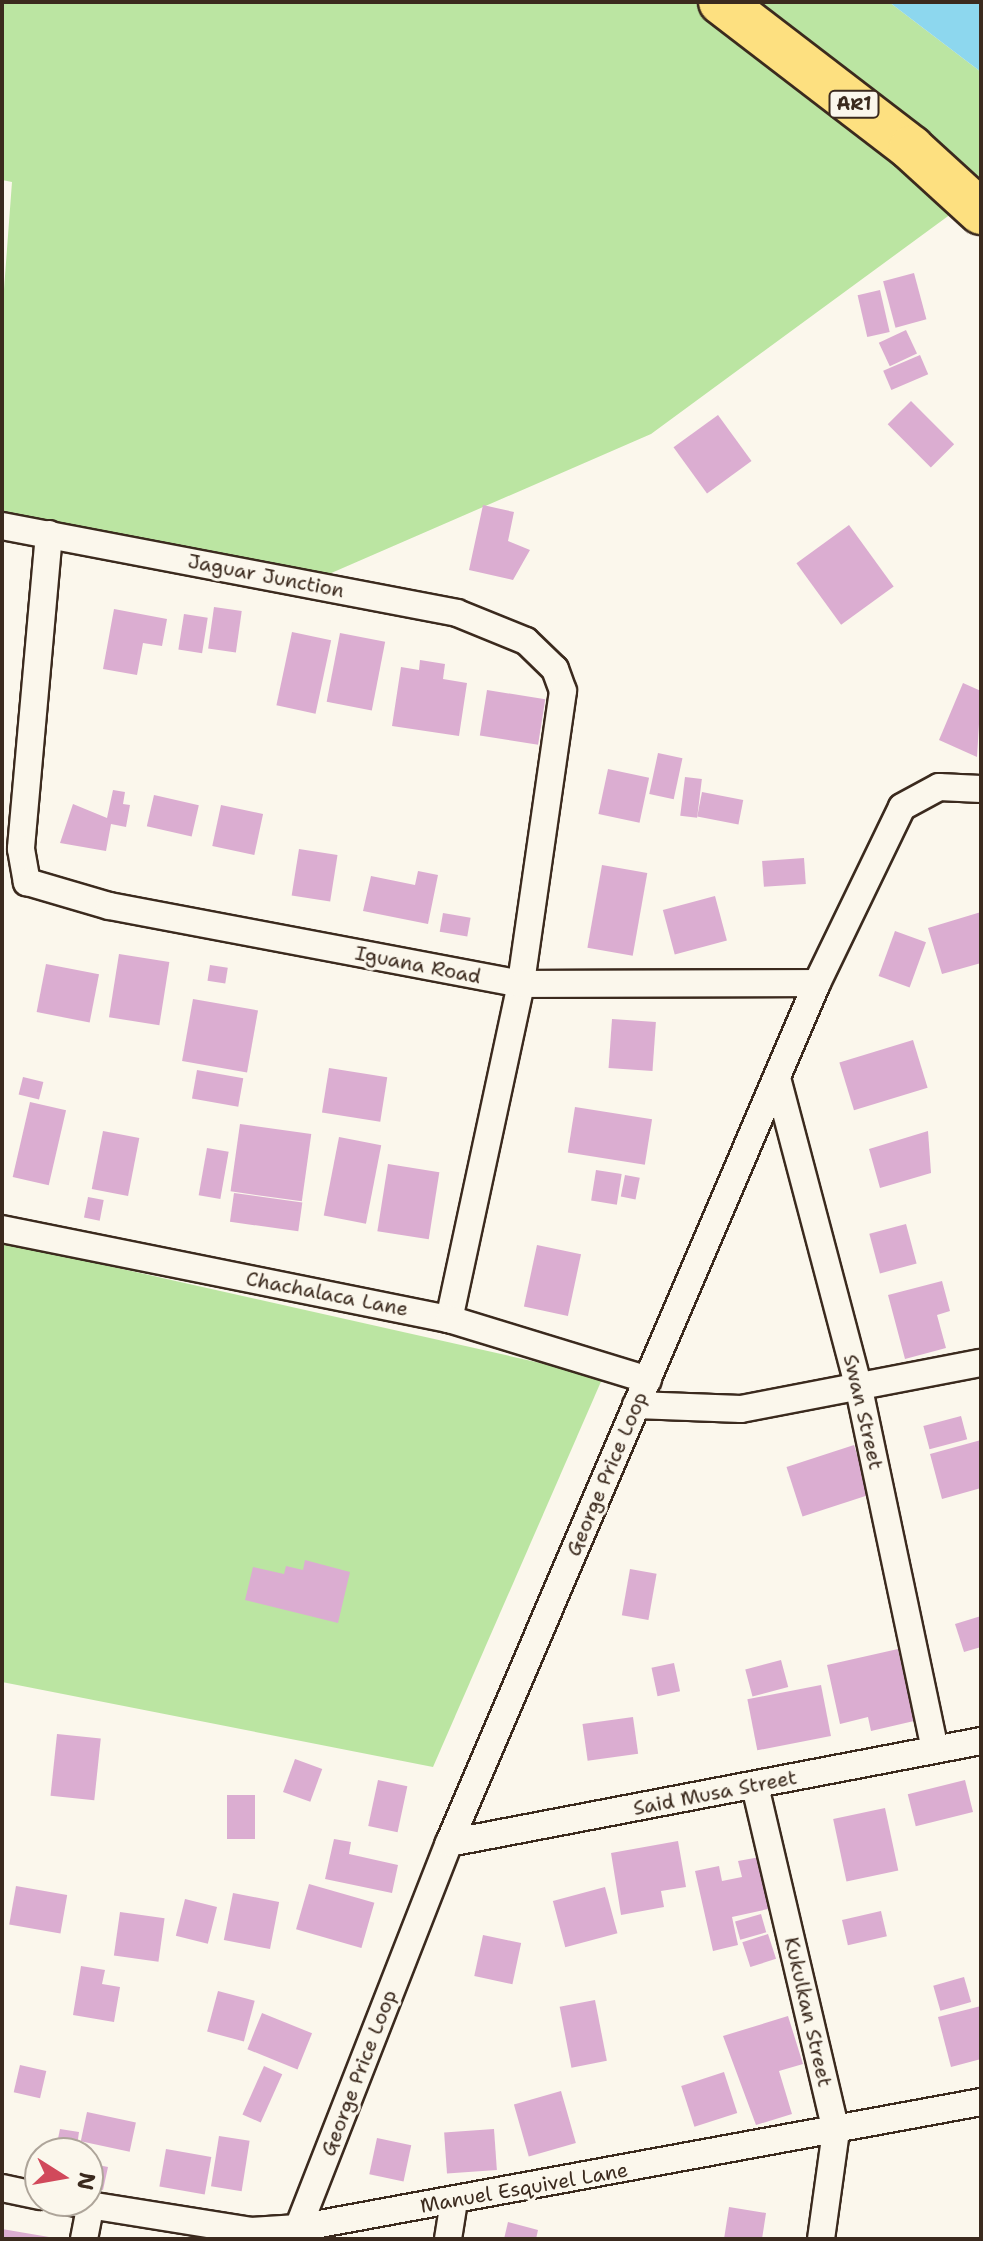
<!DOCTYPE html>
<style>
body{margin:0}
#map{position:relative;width:983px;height:2241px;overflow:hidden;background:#fbf7ec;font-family:"Shantell Sans",sans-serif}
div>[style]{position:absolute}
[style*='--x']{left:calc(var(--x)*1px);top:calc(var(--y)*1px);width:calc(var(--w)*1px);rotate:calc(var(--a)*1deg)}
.green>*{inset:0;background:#bbe5a2}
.water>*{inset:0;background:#8dd7ee}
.building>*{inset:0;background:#dbadd1;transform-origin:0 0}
.roads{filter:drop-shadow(2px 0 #3b2a1e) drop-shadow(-2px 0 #3b2a1e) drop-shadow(0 2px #3b2a1e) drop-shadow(0 -2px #3b2a1e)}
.street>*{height:26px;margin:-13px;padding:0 13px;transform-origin:13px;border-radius:13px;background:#fbf7ec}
.highway>*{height:44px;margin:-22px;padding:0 22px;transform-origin:22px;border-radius:22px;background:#fde080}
span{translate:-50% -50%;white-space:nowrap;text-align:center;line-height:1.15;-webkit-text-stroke:6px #fbf7ec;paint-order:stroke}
.shield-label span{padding:2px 6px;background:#fbf7ec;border:2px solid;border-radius:6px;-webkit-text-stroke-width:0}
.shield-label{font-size:18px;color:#3b2a1e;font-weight:700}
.street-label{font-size:20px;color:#3b2a1e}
.frame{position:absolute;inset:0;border:4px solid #3b2a1e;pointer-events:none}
.north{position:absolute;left:24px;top:2137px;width:80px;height:80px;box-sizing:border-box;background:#fbf7ec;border:2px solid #aea59a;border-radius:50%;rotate:101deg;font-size:22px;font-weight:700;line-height:32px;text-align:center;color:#3b2a1e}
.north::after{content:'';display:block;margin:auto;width:28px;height:36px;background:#d1495b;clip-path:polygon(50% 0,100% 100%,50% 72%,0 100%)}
</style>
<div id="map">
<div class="green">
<div style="clip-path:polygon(2px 2px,889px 2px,981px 72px,981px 234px,955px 211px,651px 434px,329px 574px,2px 520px,2px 316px,12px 182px,2px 180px)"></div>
<div style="clip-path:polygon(2px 1242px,603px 1377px,433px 1767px,2px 1682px)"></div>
</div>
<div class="water">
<div style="clip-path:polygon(889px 2px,981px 2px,981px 72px)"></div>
</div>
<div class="building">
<div style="left:914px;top:273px;width:48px;height:32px;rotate:75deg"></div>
<div style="left:880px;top:290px;width:43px;height:23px;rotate:77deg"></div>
<div style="left:906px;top:330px;width:26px;height:30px;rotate:65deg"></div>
<div style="left:920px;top:355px;width:21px;height:40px;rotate:67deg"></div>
<div style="left:911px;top:401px;width:61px;height:33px;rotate:45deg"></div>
<div style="left:718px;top:415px;width:57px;height:55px;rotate:54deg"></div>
<div style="clip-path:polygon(483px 505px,514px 512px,508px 541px,530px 550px,513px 580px,469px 570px)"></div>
<div style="left:849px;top:525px;width:76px;height:65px;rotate:54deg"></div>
<div style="left:214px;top:607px;width:28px;height:42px;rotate:8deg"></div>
<div style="clip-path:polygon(114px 609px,167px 619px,162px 646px,143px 643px,137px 675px,103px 669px)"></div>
<div style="left:184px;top:614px;width:24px;height:36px;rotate:9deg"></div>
<div style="left:292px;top:632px;width:40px;height:75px;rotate:12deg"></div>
<div style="left:340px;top:633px;width:46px;height:70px;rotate:11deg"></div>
<div style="clip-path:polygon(420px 660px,445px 664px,443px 679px,467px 683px,459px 736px,392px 726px,401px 667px,419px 670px)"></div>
<div style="clip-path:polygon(963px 683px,981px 691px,977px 757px,939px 740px)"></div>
<div style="left:487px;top:690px;width:59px;height:46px;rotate:9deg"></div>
<div style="left:658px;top:753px;width:25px;height:42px;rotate:12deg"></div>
<div style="left:608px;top:769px;width:42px;height:46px;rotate:12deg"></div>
<div style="left:685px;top:777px;width:17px;height:39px;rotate:7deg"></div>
<div style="clip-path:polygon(113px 790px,125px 792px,123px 804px,130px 805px,126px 827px,111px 824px,106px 851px,60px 843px,73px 804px,107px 818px)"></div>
<div style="left:702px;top:792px;width:42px;height:25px;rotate:11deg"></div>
<div style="left:154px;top:795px;width:46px;height:32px;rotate:13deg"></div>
<div style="left:221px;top:805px;width:43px;height:42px;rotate:12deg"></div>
<div style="left:299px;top:849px;width:39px;height:47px;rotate:9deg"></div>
<div style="left:804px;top:858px;width:26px;height:42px;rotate:86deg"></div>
<div style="left:602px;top:865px;width:46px;height:84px;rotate:10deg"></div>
<div style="clip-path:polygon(418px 871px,438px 875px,428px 924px,363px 911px,371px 876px,415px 885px)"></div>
<div style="left:715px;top:896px;width:46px;height:54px;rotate:75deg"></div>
<div style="clip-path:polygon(981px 912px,981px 963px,942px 974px,928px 928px)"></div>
<div style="left:443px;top:913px;width:28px;height:19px;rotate:10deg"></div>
<div style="left:895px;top:931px;width:33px;height:48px;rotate:20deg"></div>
<div style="left:119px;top:954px;width:51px;height:64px;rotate:9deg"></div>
<div style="left:46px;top:964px;width:54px;height:49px;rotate:11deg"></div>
<div style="left:210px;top:965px;width:18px;height:16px;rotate:9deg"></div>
<div style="left:193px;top:999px;width:66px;height:63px;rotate:10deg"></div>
<div style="left:612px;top:1019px;width:44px;height:49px;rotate:4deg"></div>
<div style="left:913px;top:1040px;width:50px;height:77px;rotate:73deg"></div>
<div style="left:329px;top:1068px;width:59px;height:45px;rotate:9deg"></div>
<div style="left:197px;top:1070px;width:47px;height:29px;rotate:10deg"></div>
<div style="left:23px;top:1077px;width:21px;height:18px;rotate:14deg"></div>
<div style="left:30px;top:1102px;width:37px;height:77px;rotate:13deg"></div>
<div style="left:575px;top:1107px;width:78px;height:46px;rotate:9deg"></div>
<div style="left:240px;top:1124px;width:72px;height:68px;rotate:8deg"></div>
<div style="left:103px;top:1131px;width:37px;height:59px;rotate:11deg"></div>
<div style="clip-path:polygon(928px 1131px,931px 1173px,880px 1188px,869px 1149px)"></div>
<div style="left:339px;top:1137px;width:43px;height:80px;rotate:11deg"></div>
<div style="left:207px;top:1148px;width:22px;height:48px;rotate:10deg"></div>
<div style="left:388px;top:1164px;width:52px;height:68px;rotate:9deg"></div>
<div style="left:596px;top:1170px;width:26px;height:31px;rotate:9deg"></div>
<div style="left:625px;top:1175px;width:15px;height:22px;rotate:11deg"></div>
<div style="left:234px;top:1193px;width:69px;height:29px;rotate:8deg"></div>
<div style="left:88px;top:1197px;width:16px;height:21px;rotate:11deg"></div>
<div style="left:906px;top:1224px;width:41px;height:38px;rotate:75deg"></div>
<div style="left:537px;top:1245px;width:45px;height:63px;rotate:12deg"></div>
<div style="clip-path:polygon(942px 1281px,950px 1311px,937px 1315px,946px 1348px,905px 1359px,888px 1295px)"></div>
<div style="left:961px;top:1416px;width:24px;height:39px;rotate:75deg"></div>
<div style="clip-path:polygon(981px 1440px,981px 1488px,942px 1499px,930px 1454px)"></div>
<div style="left:854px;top:1445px;width:52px;height:71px;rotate:72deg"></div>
<div style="clip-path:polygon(305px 1560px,350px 1572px,338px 1623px,245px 1600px,253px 1567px,284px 1574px,286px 1566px,303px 1570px)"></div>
<div style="left:630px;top:1569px;width:27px;height:47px;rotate:10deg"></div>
<div style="clip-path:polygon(981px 1616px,981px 1647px,964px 1652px,955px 1624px)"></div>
<div style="clip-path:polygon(898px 1649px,914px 1721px,871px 1731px,868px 1717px,840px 1724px,827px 1665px)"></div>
<div style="left:781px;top:1660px;width:28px;height:37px;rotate:75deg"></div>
<div style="left:674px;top:1663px;width:29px;height:23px;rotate:78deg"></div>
<div style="left:821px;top:1685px;width:52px;height:75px;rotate:79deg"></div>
<div style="left:633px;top:1717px;width:37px;height:51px;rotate:82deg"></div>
<div style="left:57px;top:1734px;width:44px;height:62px;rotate:6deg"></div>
<div style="left:295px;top:1759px;width:29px;height:35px;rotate:20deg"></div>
<div style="left:378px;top:1780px;width:30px;height:47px;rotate:12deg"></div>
<div style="left:965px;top:1780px;width:33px;height:59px;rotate:76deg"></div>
<div style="left:227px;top:1795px;width:28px;height:44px"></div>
<div style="left:885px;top:1808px;width:64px;height:53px;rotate:78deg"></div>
<div style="clip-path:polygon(334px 1839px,351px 1842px,349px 1854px,398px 1865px,392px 1893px,325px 1879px)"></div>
<div style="clip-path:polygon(678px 1841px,686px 1887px,661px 1891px,664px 1907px,621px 1915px,611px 1853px)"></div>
<div style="clip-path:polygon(765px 1856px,777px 1907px,732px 1917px,738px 1945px,713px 1951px,695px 1871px,719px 1866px,722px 1881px,742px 1877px,738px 1861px)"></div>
<div style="left:309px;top:1884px;width:68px;height:47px;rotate:16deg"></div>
<div style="left:16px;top:1886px;width:52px;height:39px;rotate:10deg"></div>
<div style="left:605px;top:1887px;width:48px;height:54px;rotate:75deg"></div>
<div style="left:233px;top:1893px;width:47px;height:48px;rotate:11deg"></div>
<div style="left:185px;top:1899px;width:33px;height:38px;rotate:14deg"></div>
<div style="left:881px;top:1911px;width:26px;height:40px;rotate:77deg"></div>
<div style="left:120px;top:1912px;width:45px;height:44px;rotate:8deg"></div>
<div style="left:761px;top:1914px;width:19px;height:27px;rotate:74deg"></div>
<div style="left:768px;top:1934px;width:26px;height:27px;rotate:72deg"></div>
<div style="left:483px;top:1935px;width:39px;height:42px;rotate:12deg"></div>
<div style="clip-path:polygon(81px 1966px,105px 1970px,102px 1984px,120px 1987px,114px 2022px,73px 2015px)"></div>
<div style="left:964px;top:1977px;width:26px;height:32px;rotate:74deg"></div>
<div style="left:218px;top:1991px;width:38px;height:42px;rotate:15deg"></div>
<div style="left:595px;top:2000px;width:62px;height:36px;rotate:79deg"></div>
<div style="clip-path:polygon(981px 2006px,981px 2059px,951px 2067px,938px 2017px)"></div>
<div style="left:262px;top:2013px;width:54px;height:39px;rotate:22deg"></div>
<div style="clip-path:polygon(788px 2016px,803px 2064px,779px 2071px,792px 2114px,756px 2125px,723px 2036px)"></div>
<div style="left:20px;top:2065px;width:27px;height:28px;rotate:13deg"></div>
<div style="left:264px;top:2066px;width:20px;height:53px;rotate:24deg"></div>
<div style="left:724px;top:2072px;width:43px;height:45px;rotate:72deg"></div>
<div style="left:561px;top:2091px;width:54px;height:49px;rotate:74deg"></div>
<div style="left:87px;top:2112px;width:50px;height:30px;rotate:12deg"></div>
<div style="clip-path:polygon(60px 2129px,79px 2132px,76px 2153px,55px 2153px)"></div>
<div style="left:494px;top:2129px;width:41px;height:50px;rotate:86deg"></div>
<div style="left:219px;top:2136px;width:31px;height:51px;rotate:9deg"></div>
<div style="left:377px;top:2138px;width:35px;height:37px;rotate:12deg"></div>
<div style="left:166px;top:2149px;width:46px;height:38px;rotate:10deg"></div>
<div style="clip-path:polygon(88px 2163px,108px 2167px,103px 2190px,88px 2187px)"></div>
<div style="clip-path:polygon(729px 2207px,766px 2213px,762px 2239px,724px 2239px)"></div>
<div style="clip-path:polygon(508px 2222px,538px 2230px,536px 2239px,504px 2239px)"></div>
<div style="clip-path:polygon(2px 2229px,49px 2237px,48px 2239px,2px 2239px)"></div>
</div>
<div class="roads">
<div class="street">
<div style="--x:2;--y:526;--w:463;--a:10.8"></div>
<div style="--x:457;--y:613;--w:74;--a:22.1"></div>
<div style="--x:526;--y:641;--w:40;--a:44"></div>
<div style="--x:555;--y:669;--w:23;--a:70"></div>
<div style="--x:563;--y:691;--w:296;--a:98.2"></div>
<div style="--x:521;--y:984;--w:343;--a:102.1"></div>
<div style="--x:49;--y:534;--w:316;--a:95.1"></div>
<div style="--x:21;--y:849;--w:34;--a:80"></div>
<div style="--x:27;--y:882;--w:85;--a:16.3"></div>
<div style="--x:109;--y:906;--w:419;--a:10.7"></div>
<div style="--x:521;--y:984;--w:296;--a:-0.2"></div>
<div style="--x:777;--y:1078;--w:322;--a:75.2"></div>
<div style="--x:859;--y:1389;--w:368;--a:78.1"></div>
<div style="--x:2;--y:1229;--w:456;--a:11.4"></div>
<div style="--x:449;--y:1319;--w:208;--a:17"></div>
<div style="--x:636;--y:1405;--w:105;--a:2.2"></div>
<div style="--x:741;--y:1409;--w:244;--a:-10.9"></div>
<div style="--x:755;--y:1786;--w:354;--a:76.8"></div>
<div style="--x:836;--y:2131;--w:109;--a:97.9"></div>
<div style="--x:449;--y:1843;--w:542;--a:-10.85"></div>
<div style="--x:2;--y:2188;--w:39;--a:12"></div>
<div style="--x:64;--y:2201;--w:189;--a:9.1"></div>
<div style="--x:251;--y:2231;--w:47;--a:-3.7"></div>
<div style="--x:298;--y:2228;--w:695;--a:-10.45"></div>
<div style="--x:298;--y:2228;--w:414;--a:-68.6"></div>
<div style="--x:449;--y:1843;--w:935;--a:-66.83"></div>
<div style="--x:817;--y:983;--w:195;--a:-64.2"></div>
<div style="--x:902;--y:807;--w:42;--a:-28.4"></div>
<div style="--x:939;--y:787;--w:42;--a:2.7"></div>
<div style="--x:84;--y:2239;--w:33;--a:-79"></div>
<div style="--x:448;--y:2239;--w:38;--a:-81"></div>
</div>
<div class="highway">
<div style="--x:721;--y:2;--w:240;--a:37.5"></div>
<div style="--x:911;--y:148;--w:95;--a:42.4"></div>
</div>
</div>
<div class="shield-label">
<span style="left:854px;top:104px">AR1</span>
</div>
<div class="street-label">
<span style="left:266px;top:576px;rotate:11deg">Jaguar Junction</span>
<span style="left:418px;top:965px;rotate:11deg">Iguana Road</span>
<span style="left:327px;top:1294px;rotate:11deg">Chachalaca Lane</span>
<span style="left:863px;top:1412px;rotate:77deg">Swan Street</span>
<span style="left:607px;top:1474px;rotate:-67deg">George Price Loop</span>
<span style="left:715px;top:1793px;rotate:-11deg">Said Musa Street</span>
<span style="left:808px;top:2012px;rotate:77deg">Kukulkan Street</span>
<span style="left:359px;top:2073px;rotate:-69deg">George Price Loop</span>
<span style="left:524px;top:2188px;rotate:-10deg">Manuel Esquivel Lane</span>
</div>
<div class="frame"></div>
<div class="north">N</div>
</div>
